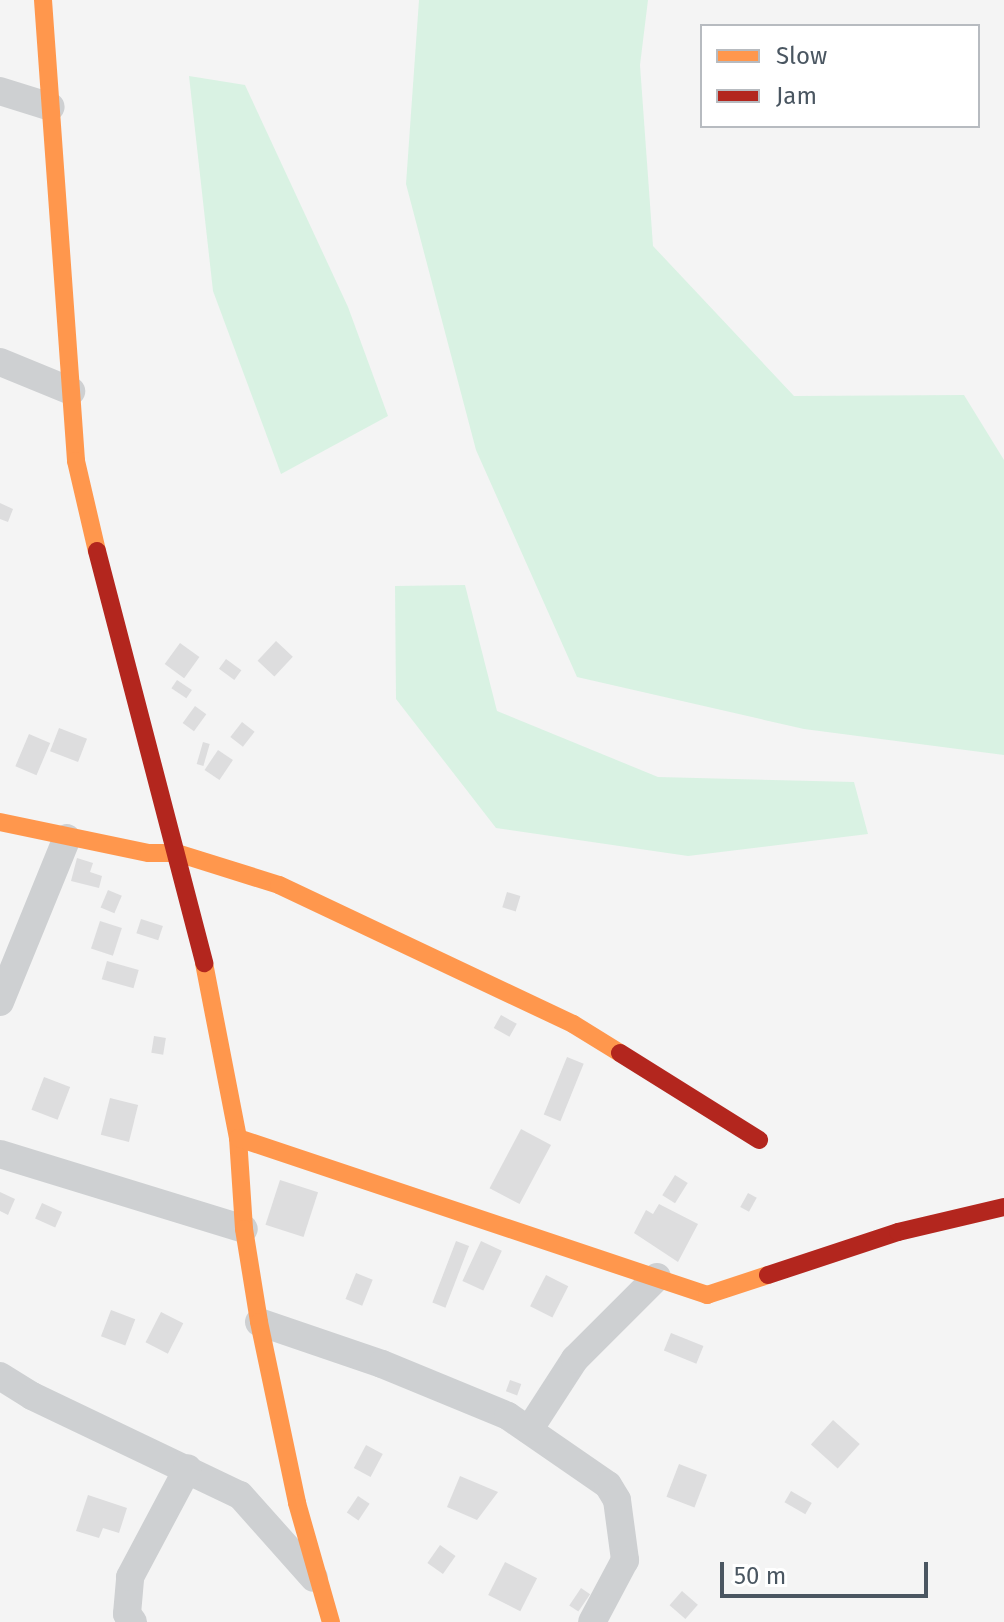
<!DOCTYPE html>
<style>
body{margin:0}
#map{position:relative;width:1004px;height:1622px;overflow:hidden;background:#f4f4f4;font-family:"Fira Sans",sans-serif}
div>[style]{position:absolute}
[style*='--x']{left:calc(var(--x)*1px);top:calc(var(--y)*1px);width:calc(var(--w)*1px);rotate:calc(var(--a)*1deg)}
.green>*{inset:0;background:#d9f2e3}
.building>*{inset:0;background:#ddddde;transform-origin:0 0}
.street>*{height:28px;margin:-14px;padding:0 14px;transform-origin:14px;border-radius:14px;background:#ced0d2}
.slow>*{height:18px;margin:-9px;padding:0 9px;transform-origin:9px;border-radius:9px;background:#ff974d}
.jam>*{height:18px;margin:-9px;padding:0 9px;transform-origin:9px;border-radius:9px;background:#b3261e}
span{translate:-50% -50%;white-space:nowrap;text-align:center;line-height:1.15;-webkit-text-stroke:7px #fff;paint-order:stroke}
.legend{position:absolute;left:700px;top:24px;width:280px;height:104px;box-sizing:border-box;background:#fff;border:2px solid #b7bbc0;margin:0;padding:10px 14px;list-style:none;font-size:24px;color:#4a5661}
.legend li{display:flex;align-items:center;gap:16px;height:40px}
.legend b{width:40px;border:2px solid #b7bbc0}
.scale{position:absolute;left:720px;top:1562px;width:208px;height:36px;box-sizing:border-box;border:4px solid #4a5661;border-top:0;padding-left:10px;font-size:24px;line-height:28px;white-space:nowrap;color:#4a5661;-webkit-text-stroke:6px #fff;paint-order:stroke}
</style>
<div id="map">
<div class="green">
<div style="clip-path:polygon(419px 0,648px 0,640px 65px,653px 246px,794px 396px,964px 395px,1004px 460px,1004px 755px,804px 729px,577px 677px,476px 450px,406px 184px)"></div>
<div style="clip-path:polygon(189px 76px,245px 85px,348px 307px,388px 416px,281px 474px,213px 291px)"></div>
<div style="clip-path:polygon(465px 585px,497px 711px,658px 777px,854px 782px,868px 834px,688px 856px,496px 828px,396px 699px,395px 586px)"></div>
</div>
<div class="building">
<div style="clip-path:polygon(0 503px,13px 509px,8px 522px,0 519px)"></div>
<div style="left:276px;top:641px;width:23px;height:27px;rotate:43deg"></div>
<div style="left:180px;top:643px;width:24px;height:26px;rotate:36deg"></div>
<div style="left:226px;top:659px;width:19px;height:12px;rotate:36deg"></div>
<div style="left:177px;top:680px;width:18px;height:10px;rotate:34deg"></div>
<div style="left:195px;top:706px;width:14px;height:21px;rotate:36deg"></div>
<div style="left:242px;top:722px;width:16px;height:19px;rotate:38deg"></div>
<div style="left:59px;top:728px;width:30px;height:25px;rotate:21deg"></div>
<div style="left:29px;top:734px;width:23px;height:35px;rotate:23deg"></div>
<div style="left:203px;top:742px;width:7px;height:23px;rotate:16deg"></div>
<div style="left:218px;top:750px;width:18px;height:24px;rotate:34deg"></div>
<div style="clip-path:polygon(77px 858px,93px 863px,90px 872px,102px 876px,99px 888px,71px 881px)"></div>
<div style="left:108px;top:890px;width:15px;height:19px;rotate:23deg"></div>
<div style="left:507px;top:892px;width:14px;height:16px;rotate:17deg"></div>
<div style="left:141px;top:919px;width:23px;height:15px;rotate:18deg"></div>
<div style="left:100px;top:921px;width:23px;height:29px;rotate:18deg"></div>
<div style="left:107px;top:961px;width:33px;height:19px;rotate:16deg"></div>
<div style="left:501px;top:1015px;width:18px;height:15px;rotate:29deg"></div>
<div style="left:154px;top:1036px;width:12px;height:17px;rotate:9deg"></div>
<div style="left:567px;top:1057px;width:18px;height:62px;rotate:22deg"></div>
<div style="left:44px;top:1077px;width:28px;height:35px;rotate:21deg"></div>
<div style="left:110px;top:1098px;width:29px;height:38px;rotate:14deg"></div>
<div style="left:521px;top:1129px;width:34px;height:67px;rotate:28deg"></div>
<div style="left:675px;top:1175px;width:15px;height:24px;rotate:32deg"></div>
<div style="left:280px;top:1180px;width:40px;height:47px;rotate:18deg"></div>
<div style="clip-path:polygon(0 1192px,15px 1199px,8px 1215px,0 1211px)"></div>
<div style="left:748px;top:1193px;width:10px;height:16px;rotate:29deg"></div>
<div style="left:42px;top:1203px;width:22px;height:17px;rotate:24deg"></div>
<div style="clip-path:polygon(659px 1204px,698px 1224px,678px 1262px,634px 1233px,646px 1210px,653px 1214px)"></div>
<div style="left:456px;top:1241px;width:14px;height:66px;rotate:21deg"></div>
<div style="left:481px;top:1241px;width:23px;height:44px;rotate:25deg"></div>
<div style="left:356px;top:1273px;width:18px;height:28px;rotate:22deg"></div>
<div style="left:546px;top:1275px;width:25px;height:35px;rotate:27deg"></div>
<div style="left:111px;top:1310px;width:26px;height:28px;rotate:21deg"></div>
<div style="left:161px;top:1312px;width:25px;height:34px;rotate:27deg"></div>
<div style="left:671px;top:1333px;width:35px;height:19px;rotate:22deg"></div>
<div style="left:510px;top:1380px;width:12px;height:12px;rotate:20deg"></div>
<div style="left:833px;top:1420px;width:36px;height:33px;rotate:42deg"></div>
<div style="left:366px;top:1445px;width:19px;height:26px;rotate:28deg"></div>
<div style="left:679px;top:1464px;width:30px;height:35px;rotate:21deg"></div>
<div style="clip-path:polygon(460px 1476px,498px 1492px,477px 1520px,447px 1507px)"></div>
<div style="left:791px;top:1491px;width:24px;height:13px;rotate:30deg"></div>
<div style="clip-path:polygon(88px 1495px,127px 1508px,119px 1533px,103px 1528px,99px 1538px,76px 1531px)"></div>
<div style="left:358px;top:1496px;width:14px;height:20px;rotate:34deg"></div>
<div style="left:440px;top:1545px;width:19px;height:22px;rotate:35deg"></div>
<div style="left:505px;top:1562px;width:36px;height:37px;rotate:27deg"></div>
<div style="left:581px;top:1588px;width:11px;height:21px;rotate:34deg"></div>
<div style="left:682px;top:1591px;width:21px;height:19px;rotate:41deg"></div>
</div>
<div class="street">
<div style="--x:0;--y:91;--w:53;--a:17.4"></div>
<div style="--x:0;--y:362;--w:77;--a:22.2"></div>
<div style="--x:0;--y:1002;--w:177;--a:-67.8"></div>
<div style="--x:0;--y:1154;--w:255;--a:17.1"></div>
<div style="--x:259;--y:1322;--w:130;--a:18.9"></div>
<div style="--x:382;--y:1364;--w:136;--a:22.4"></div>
<div style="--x:508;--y:1416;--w:121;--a:34.6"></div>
<div style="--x:608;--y:1485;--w:17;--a:59"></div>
<div style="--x:617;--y:1500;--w:61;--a:82.4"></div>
<div style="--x:625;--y:1560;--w:70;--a:118"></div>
<div style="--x:0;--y:1376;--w:38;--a:32"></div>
<div style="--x:32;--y:1396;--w:230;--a:25.5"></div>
<div style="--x:240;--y:1495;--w:111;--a:48.3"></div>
<div style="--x:529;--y:1430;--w:85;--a:-57.1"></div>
<div style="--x:575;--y:1359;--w:116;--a:-45"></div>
<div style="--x:133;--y:1622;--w:10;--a:-127"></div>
<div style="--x:127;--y:1614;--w:37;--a:-85"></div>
<div style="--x:130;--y:1577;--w:123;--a:-62"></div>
</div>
<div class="slow">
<div style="--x:43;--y:0;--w:462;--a:85.9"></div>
<div style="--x:76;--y:461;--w:92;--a:76.9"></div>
<div style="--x:0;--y:822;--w:152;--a:11.8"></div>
<div style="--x:149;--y:853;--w:28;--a:0"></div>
<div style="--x:177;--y:853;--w:107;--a:17.4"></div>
<div style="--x:279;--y:885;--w:325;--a:25.3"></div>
<div style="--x:573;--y:1024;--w:55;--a:31.7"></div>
<div style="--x:204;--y:963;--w:178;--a:79"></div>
<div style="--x:238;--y:1138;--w:91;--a:86.2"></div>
<div style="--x:244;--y:1229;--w:94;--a:80.8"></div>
<div style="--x:259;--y:1322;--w:185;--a:78.1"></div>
<div style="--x:297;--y:1503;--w:124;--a:74.1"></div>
<div style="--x:238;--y:1138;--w:495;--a:18.5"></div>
<div style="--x:707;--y:1295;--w:64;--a:-18.2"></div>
</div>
<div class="jam">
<div style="--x:97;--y:551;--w:426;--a:75.4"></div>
<div style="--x:620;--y:1053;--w:164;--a:32"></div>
<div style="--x:768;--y:1275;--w:137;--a:-18.3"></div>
<div style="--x:898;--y:1232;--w:109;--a:-13.3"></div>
</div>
<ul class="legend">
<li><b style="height:10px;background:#ff974d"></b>Slow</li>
<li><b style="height:10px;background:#b3261e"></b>Jam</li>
</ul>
<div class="scale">50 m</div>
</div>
